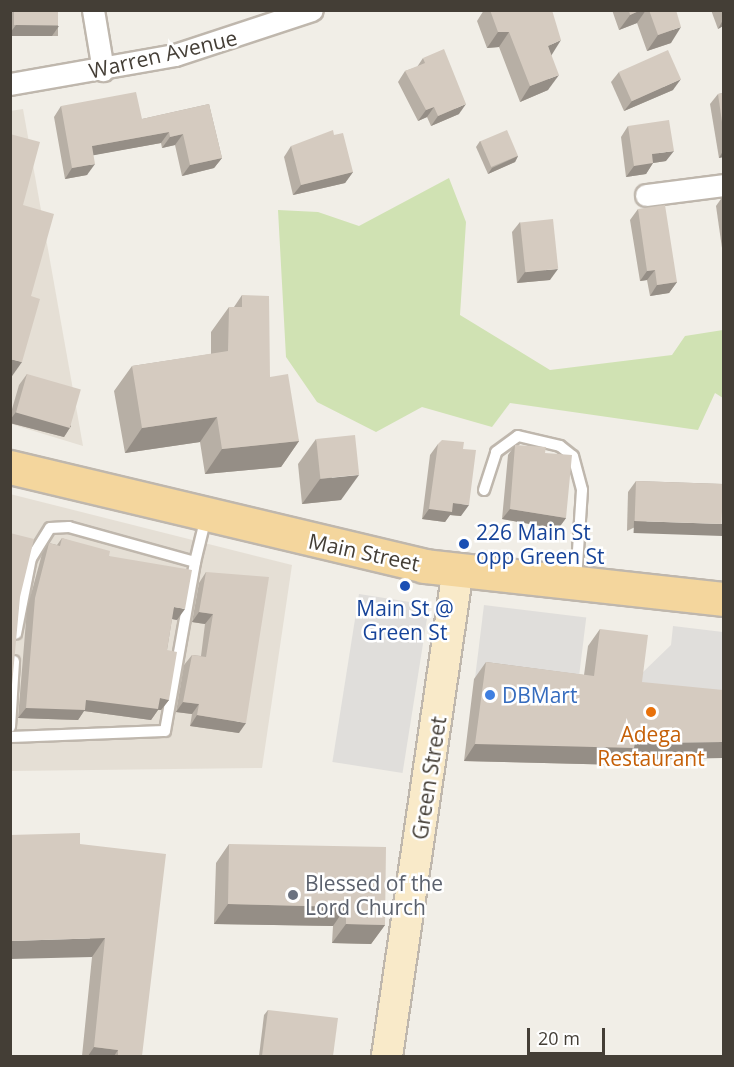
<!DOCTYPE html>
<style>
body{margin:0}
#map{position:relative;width:734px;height:1067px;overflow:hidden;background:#f1eee7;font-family:"Open Sans",sans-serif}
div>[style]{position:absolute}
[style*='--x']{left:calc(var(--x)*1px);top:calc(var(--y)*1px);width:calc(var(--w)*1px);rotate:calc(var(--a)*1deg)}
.residential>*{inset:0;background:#e5dfd5}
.green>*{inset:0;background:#d0e2b3}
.parking>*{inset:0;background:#e0dedb;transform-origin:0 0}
.roads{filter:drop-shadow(2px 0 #bfb7ad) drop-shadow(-2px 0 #bfb7ad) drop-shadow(0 2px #bfb7ad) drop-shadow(0 -2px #bfb7ad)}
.lane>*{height:10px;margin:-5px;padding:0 5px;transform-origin:5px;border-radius:5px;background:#fff}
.street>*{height:21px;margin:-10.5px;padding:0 10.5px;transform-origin:10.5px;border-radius:10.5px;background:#fff}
.secondary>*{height:30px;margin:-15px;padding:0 15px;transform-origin:15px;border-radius:15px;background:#f9eac9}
.primary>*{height:33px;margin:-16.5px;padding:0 16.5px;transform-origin:16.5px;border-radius:16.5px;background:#f4d69d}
.wall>*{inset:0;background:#b7afa5;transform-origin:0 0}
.shaded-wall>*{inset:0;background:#958e86;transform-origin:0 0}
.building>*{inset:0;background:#d5cbc0;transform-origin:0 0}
.dots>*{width:16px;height:16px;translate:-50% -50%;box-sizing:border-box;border:3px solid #fff;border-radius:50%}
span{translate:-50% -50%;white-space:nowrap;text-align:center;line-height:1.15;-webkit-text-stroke:5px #fff;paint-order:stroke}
.street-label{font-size:21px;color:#443e36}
.transit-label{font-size:21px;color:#164399}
.left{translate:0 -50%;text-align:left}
.shop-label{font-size:21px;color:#366cbe}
.food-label{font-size:21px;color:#c56008}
.worship-label{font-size:21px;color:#5b616d}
.frame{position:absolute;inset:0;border:12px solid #443e36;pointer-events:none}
.scale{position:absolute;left:527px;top:1028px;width:78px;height:27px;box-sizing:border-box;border:3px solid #443e36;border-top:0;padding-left:8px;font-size:18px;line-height:21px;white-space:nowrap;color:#443e36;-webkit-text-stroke:4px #fff;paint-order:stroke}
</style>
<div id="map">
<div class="residential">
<div style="clip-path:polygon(23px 109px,83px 446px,11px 424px,10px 111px)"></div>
<div style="clip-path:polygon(10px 494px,292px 565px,262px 768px,11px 771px)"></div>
</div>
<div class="green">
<div style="clip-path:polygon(449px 178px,466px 222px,460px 315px,550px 370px,672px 355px,685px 336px,723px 330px,723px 398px,715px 393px,698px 430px,510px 403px,492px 427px,422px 407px,376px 432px,317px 402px,286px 357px,278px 210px,318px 212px,359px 226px)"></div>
</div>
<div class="parking">
<div style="left:359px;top:594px;width:71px;height:170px;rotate:9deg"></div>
<div style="left:484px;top:605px;width:103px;height:75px;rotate:7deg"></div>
<div style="clip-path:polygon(673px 626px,723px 632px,723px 708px,639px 700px,641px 674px,671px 645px)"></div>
</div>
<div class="roads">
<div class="lane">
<div style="--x:484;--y:490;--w:40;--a:-72"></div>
<div style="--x:496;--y:452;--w:27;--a:-36"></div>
<div style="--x:518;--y:436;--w:43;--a:13.4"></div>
<div style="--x:560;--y:446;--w:16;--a:38"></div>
<div style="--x:573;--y:456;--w:35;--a:75"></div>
<div style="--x:582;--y:490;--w:90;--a:93.8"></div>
<div style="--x:195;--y:562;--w:46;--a:-76.3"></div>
<div style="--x:10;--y:727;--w:66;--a:-86.5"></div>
<div style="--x:10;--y:737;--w:155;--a:-2.2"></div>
<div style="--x:165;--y:731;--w:172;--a:-79.9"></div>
<div style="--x:195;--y:562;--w:131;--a:-164.5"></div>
<div style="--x:69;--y:527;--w:19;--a:177"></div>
<div style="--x:50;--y:528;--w:36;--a:122"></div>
<div style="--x:31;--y:558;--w:77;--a:101.2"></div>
</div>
<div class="street">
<div style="--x:93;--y:10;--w:61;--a:80.5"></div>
<div style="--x:10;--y:84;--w:168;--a:-10"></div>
<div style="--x:175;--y:55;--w:144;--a:-18.2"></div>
<div style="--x:646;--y:195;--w:79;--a:-7.3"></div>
</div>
<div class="secondary">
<div style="--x:387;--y:1056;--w:490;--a:-81.7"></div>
</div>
<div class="primary">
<div style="--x:10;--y:467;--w:426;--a:13.4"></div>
<div style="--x:424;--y:566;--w:302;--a:6.3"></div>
</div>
</div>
<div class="wall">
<div style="left:10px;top:10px;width:48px;height:26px"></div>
<div style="clip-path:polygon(484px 10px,552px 10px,551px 55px,548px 90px,520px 102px,499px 47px,487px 48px,477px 21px)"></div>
<div style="clip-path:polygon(612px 10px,676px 10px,671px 43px,647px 51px,637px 23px,619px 30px)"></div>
<div style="clip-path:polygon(711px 10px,723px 10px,723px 26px,718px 29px)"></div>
<div style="clip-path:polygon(423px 58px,459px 114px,431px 126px,427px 117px,418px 121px,398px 82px,405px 71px,417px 67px)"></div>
<div style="clip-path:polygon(619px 72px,673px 90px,624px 111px,611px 82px)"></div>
<div style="clip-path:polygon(723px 93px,723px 157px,719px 158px,710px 104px,718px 94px)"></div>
<div style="clip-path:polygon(209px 104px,222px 158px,214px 168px,182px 176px,175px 145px,162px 148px,161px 143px,93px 155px,87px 175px,65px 179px,54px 117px,61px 106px,142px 119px)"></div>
<div style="clip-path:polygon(628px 126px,666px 161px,653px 163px,646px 174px,626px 177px,621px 137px)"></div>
<div style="clip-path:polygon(480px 141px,518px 156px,515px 162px,488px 174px,476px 147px)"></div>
<div style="clip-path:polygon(291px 146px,353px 172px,345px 183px,293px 195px,284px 157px)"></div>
<div style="clip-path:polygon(723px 196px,723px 248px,722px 248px,716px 206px)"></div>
<div style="clip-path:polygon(638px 209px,677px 282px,669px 293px,650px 296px,647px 280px,640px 281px,630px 220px)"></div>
<div style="clip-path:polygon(520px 222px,550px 280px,517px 283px,512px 232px)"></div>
<div style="clip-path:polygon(242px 295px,270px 377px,299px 441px,281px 467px,205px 474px,200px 442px,125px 453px,114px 391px,132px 366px,211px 354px,211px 332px,229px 307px,234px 307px)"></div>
<div style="clip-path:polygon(27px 374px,71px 426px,64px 437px,10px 423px,10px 416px,19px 385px)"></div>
<div style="clip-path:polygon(316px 439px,341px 500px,302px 504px,298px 464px)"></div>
<div style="clip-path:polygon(438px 444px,463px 449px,461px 516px,450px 515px,445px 522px,422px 519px,430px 455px)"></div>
<div style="clip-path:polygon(515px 445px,545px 453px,566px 518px,558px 529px,502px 519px,508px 455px)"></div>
<div style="clip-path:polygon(636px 481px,723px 484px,627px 531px,628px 492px)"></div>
<div style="clip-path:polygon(62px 538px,109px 556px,177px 620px,172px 619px,167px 650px,169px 700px,161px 710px,158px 710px,151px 720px,84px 711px,78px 720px,18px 718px,27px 609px,42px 554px,49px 543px,57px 545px)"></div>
<div style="clip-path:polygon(206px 572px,239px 733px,190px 726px,192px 714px,176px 712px,184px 665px,192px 655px,201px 656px,205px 624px,192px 622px,199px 583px)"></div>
<div style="clip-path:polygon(600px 629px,626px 760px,623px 765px,464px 761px,474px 679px,486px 662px,584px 675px,588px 646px)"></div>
<div style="clip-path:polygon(80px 844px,142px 1056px,82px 1056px,92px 957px)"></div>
<div style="clip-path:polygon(229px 844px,385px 925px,371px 944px,332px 943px,333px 926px,214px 924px,216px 863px)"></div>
<div style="clip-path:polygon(268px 1010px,333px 1056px,259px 1056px,264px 1015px)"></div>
</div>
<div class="shaded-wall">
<div style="clip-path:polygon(641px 10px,646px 10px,637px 23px,619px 30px,630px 15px)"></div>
<div style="clip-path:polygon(723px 20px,723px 26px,718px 29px)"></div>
<div style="clip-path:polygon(16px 25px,59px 26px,52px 36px,10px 36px,10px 33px)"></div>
<div style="clip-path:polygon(681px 27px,671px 43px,647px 51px,658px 35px)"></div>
<div style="clip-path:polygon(498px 32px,509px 32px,499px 47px,487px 48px)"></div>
<div style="clip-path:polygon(561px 40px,551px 56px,548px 46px)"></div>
<div style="clip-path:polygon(559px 75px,548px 90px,520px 102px,530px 86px)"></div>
<div style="clip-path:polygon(681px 79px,673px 90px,624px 111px,632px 101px)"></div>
<div style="clip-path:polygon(466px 104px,459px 114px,431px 126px,438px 116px)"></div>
<div style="clip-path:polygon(434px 107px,427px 117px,418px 121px,426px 110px)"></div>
<div style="clip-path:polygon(169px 132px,161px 143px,84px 157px,92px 146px)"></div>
<div style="clip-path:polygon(183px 134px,175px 145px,162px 148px,170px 137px)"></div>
<div style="clip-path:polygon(674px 151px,666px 161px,653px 163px,646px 174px,626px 177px,634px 166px,652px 154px)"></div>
<div style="clip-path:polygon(723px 151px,723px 157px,719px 158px)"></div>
<div style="clip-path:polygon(518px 156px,515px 162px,488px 174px,492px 168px)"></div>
<div style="clip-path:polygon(222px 158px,214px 168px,182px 176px,190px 165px)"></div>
<div style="clip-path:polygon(95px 164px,87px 175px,65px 179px,72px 168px)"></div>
<div style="clip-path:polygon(353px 172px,345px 183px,293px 195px,301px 185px)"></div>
<div style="clip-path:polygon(558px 269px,550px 280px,517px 283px,525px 272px)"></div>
<div style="clip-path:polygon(655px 270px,647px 280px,640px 281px,647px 271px)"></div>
<div style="clip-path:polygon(677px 282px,669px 293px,650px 296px,657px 285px)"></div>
<div style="clip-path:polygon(10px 359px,22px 362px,10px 379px)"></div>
<div style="clip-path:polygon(16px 412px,71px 426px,64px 437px,10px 423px,10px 420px)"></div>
<div style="clip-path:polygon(217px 417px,200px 442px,125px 453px,142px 428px)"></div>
<div style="clip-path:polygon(299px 441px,281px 467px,205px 474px,222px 449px)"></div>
<div style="clip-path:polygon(359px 475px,341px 500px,302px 504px,320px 479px)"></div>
<div style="clip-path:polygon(453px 503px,469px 505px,461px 516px,450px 515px,445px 522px,422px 519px,429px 509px)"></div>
<div style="clip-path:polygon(510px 509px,566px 518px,558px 529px,502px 519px)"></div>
<div style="left:634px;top:521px;width:89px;height:12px;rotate:2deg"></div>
<div style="clip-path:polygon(174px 607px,185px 609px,177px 620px,167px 618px)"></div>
<div style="clip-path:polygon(199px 612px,213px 614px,205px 624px,192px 622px)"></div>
<div style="clip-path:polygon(160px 698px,169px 700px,161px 710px,158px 710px,151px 720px,84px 711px,78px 720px,18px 718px,26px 708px,86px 700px)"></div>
<div style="clip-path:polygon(183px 702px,199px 704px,192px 714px,176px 712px)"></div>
<div style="clip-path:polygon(197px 715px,246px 723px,239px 733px,190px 726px)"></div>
<div style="clip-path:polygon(723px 742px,723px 758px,626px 760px,623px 765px,464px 761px,475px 744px)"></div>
<div style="clip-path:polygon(228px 904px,346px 907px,333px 926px,214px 924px)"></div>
<div style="clip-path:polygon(346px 924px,385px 925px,371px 944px,332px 943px)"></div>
<div style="clip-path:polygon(105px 938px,92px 957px,10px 959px,10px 941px)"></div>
<div style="clip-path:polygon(94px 1047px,118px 1050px,114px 1056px,88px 1056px)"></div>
</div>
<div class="building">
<div style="left:14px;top:10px;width:44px;height:15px"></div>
<div style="clip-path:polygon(490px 10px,552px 10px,561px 40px,548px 46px,559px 75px,530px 86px,509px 32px,498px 32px)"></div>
<div style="clip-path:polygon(629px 10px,641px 10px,630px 15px)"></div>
<div style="clip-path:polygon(649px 10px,676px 10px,681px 27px,658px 35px)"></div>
<div style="clip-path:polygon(444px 49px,466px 104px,438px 116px,434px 107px,426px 110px,405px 71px,425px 63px,423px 58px)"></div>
<div style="left:668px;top:50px;width:32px;height:54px;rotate:66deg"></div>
<div style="clip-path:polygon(136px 92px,142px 119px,209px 104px,222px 158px,190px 165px,183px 134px,170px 137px,169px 132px,92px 146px,95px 164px,72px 168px,61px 106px)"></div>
<div style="clip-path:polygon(723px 93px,723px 129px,718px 94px)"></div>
<div style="clip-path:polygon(669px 120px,674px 151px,652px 154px,653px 163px,634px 166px,628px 126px)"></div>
<div style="clip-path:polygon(333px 130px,334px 135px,343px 133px,353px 172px,301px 185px,291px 146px)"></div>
<div style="left:507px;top:130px;width:28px;height:29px;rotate:67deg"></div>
<div style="clip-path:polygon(10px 134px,40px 142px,23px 205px,54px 214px,31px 296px,40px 299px,22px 362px,10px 359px)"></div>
<div style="clip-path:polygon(665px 205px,677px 282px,657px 285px,655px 270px,647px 271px,638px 209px)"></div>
<div style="left:553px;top:219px;width:50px;height:33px;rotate:84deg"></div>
<div style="clip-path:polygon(242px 295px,269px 296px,270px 377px,288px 374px,299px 441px,222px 449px,217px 417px,142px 428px,132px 366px,228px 351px,229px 307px,242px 307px)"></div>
<div style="left:27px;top:374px;width:56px;height:40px;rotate:16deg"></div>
<div style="left:355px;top:435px;width:40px;height:39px;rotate:84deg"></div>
<div style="clip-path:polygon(442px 440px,464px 442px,463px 449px,476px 450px,469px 505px,453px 503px,452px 512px,429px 509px,438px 444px)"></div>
<div style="clip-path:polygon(515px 445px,546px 447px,545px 453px,572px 455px,566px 518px,510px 509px)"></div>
<div style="left:636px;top:481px;width:87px;height:40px;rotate:2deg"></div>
<div style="clip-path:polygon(10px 533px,34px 539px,20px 597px,10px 707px)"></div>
<div style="clip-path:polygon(62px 538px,110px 551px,109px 556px,192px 570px,185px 609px,174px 607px,167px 650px,177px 652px,169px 700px,160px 698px,158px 709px,86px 700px,85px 710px,26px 708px,35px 598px,49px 543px,60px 546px)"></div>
<div style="clip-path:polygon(206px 572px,269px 577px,246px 723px,197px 715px,199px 704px,183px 702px,192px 655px,206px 657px,213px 614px,199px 612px)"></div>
<div style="clip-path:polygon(600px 629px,648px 635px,642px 682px,723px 690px,723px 742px,635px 743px,634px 748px,475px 744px,486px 662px,594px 676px)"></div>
<div style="clip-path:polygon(80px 833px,80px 844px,166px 854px,142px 1056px,118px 1056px,118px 1050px,94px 1047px,105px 938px,10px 941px,10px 835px)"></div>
<div style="clip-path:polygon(229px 844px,386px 847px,385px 925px,346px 924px,346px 907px,228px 904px)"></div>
<div style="clip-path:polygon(268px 1010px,338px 1018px,333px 1056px,262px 1056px)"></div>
</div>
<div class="dots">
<div style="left:464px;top:544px;background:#1a4fb4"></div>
<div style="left:405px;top:586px;background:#1a4fb4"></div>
<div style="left:490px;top:695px;background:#3f7fe0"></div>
<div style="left:651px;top:712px;background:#e8710a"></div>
<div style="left:293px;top:895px;background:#6b7280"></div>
</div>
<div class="street-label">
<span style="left:163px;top:54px;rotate:-13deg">Warren Avenue</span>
<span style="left:364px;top:552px;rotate:12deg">Main Street</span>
<span style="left:429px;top:778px;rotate:-81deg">Green Street</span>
</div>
<div class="transit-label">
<span class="left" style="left:476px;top:544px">226 Main St<br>opp Green St</span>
<span style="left:405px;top:620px">Main St @<br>Green St</span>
</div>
<div class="shop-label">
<span class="left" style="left:502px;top:695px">DBMart</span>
</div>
<div class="food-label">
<span style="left:651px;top:746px">Adega<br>Restaurant</span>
</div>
<div class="worship-label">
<span class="left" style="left:305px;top:895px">Blessed of the<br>Lord Church</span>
</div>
<div class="frame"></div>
<div class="scale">20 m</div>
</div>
